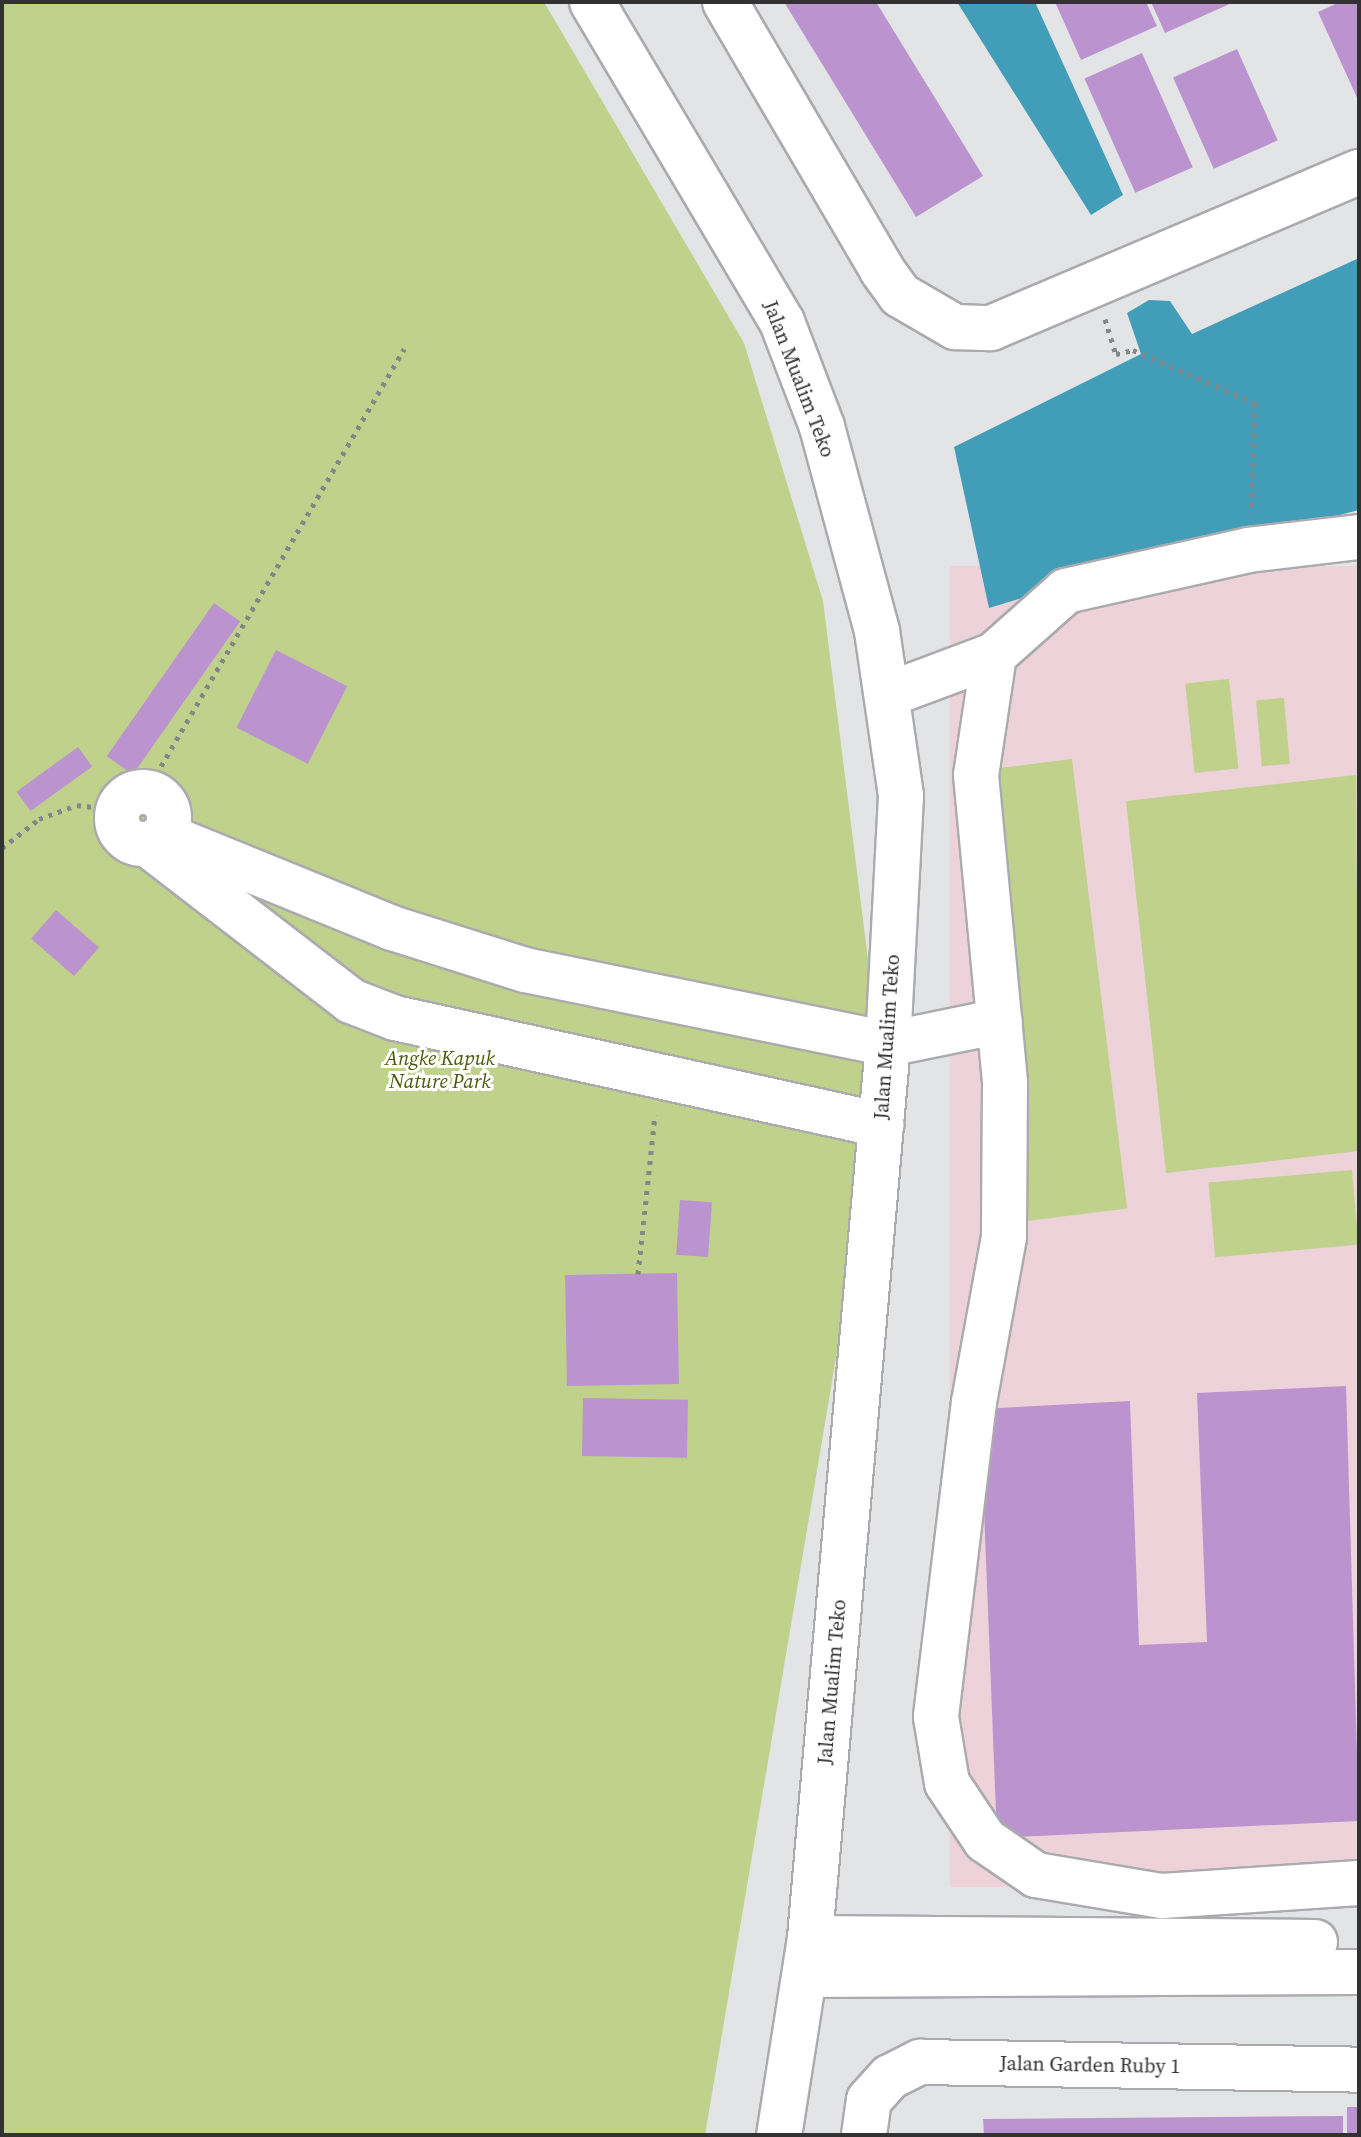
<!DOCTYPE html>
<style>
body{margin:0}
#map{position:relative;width:1361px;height:2137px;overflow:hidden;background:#e3e4e6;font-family:"Source Serif 4",serif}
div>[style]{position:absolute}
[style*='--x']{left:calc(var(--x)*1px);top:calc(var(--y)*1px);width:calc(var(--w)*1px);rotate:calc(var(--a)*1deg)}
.education>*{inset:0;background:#edd3d9;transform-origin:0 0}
.green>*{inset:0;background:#c0d18c;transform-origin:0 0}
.water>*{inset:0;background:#429db9}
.building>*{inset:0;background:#bb94cf;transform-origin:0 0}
.path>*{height:5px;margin-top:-2.5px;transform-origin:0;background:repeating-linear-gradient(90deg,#858687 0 4px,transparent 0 10px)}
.roads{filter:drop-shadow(2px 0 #ababae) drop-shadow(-2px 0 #ababae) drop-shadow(0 2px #ababae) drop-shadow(0 -2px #ababae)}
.minor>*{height:44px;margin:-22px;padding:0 22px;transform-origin:22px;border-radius:22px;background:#fff}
.minor>.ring{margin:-22px;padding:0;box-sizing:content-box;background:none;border:44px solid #fff;border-radius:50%}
span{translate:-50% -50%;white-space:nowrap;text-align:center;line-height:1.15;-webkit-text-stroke:6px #fff;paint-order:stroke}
.street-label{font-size:20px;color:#323233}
.park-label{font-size:20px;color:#4b5a09;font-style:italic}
.frame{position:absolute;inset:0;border:4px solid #323233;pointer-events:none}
</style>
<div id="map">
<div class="education">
<div style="left:1359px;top:566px;width:1321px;height:409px;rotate:90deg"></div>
</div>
<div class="green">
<div style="clip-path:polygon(2px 2px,544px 2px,744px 343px,823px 601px,883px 1079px,705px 2135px,2px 2135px)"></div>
<div style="left:1229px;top:679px;width:90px;height:44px;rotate:84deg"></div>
<div style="left:1284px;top:698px;width:66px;height:28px;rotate:85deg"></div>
<div style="left:1072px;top:759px;width:453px;height:101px;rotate:83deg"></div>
<div style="clip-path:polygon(1356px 775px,1359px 1151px,1166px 1173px,1126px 801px)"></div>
<div style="left:1352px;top:1170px;width:75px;height:144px;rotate:85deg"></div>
</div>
<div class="water">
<div style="clip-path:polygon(957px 2px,1035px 2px,1123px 195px,1091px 215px)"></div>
<div style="clip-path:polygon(1359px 258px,1359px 510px,1293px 527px,1271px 523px,989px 608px,954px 447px,1141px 354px,1127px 313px,1149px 300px,1170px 301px,1192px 334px)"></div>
</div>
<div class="building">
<div style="clip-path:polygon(784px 2px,876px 2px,983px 176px,916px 217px)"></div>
<div style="clip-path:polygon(1055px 2px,1146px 2px,1157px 26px,1081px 60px)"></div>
<div style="clip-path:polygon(1151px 2px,1234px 2px,1165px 33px)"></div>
<div style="clip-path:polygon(1340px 2px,1359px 2px,1359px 102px,1318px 12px)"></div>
<div style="left:1237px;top:49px;width:100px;height:70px;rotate:66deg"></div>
<div style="left:1142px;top:53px;width:125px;height:63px;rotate:66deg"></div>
<div style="left:214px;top:603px;width:32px;height:187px;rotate:35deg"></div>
<div style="left:276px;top:650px;width:80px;height:87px;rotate:27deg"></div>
<div style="left:78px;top:747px;width:24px;height:76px;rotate:54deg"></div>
<div style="left:56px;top:910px;width:57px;height:38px;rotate:41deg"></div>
<div style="left:680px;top:1200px;width:32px;height:55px;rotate:4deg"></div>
<div style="left:677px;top:1273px;width:111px;height:112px;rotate:89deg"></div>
<div style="clip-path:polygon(1346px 1386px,1359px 1821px,997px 1838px,980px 1409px,1130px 1401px,1139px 1645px,1207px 1642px,1197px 1393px)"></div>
<div style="left:583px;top:1398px;width:105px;height:58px;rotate:1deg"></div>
<div style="left:1347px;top:2107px;width:12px;height:28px"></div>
<div style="clip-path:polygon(1343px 2116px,1343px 2135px,984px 2135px,983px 2119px)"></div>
</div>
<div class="path">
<div style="--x:1105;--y:319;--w:37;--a:73"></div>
<div style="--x:1116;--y:354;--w:17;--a:-13"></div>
<div style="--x:1133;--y:350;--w:133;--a:23.5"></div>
<div style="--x:1255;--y:403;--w:110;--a:92.1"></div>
<div style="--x:146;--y:792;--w:513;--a:-59.78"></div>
<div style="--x:2;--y:848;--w:47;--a:-38.1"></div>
<div style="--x:39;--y:819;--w:40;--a:-20.2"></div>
<div style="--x:77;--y:805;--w:40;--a:7.1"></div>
<div style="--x:638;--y:1274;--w:160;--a:-83.9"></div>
</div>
<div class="roads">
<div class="minor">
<div style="--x:592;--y:2;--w:372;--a:59.3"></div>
<div style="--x:782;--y:322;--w:112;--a:69.1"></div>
<div style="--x:822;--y:427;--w:211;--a:74.9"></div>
<div style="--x:877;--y:631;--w:167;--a:81.7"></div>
<div style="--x:901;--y:796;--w:248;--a:93"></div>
<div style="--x:888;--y:1044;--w:897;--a:94.99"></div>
<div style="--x:810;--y:1938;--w:199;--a:98.9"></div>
<div style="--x:725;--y:2;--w:311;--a:59.6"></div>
<div style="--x:882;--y:270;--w:31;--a:54"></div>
<div style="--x:900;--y:295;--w:64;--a:30.2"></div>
<div style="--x:955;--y:327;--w:36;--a:2"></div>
<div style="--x:991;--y:328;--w:400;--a:-23"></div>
<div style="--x:1359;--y:537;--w:111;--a:173.3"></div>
<div style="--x:1249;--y:550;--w:188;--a:167.4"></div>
<div style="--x:1066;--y:591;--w:96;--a:138.4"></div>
<div style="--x:994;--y:655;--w:121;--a:98.5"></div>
<div style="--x:976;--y:775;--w:309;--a:84.6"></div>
<div style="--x:1005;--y:1083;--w:154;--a:90.4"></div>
<div style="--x:1004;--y:1237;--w:168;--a:100.3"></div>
<div style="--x:974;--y:1402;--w:317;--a:96.9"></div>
<div style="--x:936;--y:1717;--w:67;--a:80.5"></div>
<div style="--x:947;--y:1783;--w:69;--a:56.3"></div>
<div style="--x:985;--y:1840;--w:62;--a:34.5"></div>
<div style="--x:1036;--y:1875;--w:128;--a:9.5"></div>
<div style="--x:1162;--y:1896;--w:197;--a:-3.8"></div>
<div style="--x:887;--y:695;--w:114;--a:-20.5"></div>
<div class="ring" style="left:117px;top:792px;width:8px;height:8px"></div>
<div style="--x:164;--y:835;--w:246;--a:22.2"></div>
<div style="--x:392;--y:928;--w:139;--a:17.5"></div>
<div style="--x:525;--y:970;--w:370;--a:11.5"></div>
<div style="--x:888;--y:1044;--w:114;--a:-11.6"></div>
<div style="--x:150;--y:846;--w:254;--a:37.6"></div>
<div style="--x:351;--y:1001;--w:47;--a:21.1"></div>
<div style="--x:395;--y:1018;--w:498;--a:12.4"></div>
<div style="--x:810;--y:1938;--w:505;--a:0.45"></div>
<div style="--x:805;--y:1975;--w:554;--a:-0.31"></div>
<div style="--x:864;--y:2135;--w:35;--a:-82"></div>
<div style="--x:869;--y:2100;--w:31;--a:-48"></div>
<div style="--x:890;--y:2077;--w:34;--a:-27"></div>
<div style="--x:920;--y:2062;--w:439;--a:1"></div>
</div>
</div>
<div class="street-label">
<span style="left:799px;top:379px;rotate:69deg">Jalan Mualim Teko</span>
<span style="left:887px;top:1037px;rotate:-86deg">Jalan Mualim Teko</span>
<span style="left:832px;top:1682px;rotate:-85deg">Jalan Mualim Teko</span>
<span style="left:1090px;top:2065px;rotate:1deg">Jalan Garden Ruby 1</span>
</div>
<div class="park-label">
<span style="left:440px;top:1070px">Angke Kapuk<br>Nature Park</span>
</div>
<div class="frame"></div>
</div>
